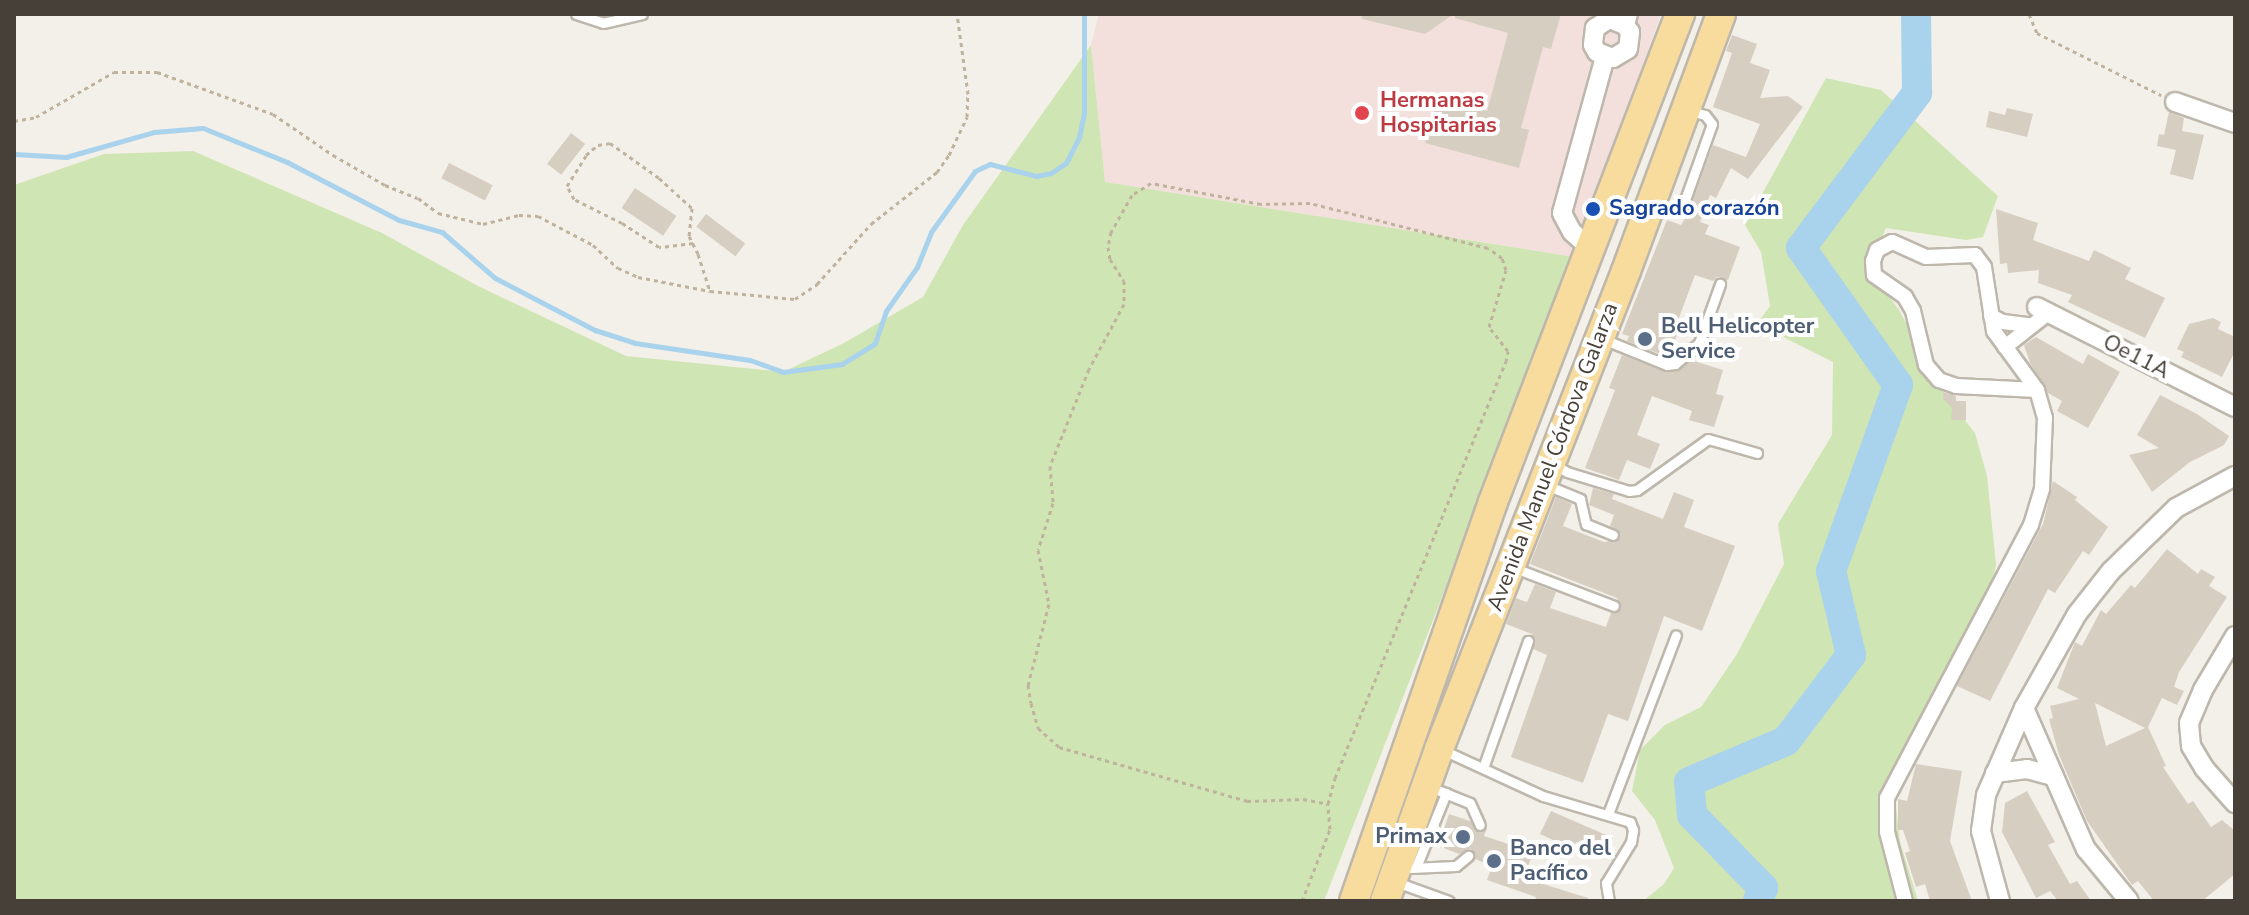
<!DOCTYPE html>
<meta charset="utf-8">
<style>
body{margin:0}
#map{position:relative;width:2249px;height:915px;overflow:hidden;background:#f3f0e9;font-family:"Nunito Sans",sans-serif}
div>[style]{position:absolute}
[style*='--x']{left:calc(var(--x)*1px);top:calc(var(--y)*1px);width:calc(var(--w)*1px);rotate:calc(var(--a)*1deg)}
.medical>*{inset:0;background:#f3e0dd}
.green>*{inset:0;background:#d0e5b4}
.stream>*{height:5px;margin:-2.5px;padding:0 2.5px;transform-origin:2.5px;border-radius:2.5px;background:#a9d2ec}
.river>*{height:30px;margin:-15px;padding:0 15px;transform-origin:15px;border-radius:15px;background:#a9d2ec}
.building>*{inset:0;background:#d7cec2;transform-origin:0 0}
.path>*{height:3px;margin-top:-1.5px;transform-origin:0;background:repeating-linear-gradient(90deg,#bfb39e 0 4px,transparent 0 8px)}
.roads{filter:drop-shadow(2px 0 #beb7ac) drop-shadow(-2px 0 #beb7ac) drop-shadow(0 2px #beb7ac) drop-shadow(0 -2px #beb7ac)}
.service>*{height:9px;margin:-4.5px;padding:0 4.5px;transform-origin:4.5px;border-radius:4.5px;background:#fff}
.pedestrian>*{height:14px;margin:-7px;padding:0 7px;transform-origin:7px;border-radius:7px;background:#fff}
.minor>*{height:18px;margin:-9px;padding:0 9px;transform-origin:9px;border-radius:9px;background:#fff}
.primary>*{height:28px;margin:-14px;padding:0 14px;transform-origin:14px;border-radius:14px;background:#f8dc9d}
.dots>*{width:22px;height:22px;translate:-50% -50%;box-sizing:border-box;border:4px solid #fff;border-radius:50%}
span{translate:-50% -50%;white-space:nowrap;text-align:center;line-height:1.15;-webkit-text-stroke:8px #fff;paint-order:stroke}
.health-label{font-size:22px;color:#be3a42;font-weight:700}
.left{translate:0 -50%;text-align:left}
.transit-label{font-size:22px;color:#164399;font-weight:700}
.service-label{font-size:22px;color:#4e5e75;font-weight:700}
.right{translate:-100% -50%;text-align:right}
.street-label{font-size:22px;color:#474038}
.frame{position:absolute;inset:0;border:16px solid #474038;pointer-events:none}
</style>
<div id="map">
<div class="medical">
<div style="clip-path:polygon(1099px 14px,1661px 14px,1574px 257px,1105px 182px,1091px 45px)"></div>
</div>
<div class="green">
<div style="clip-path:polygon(1091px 45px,1105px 182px,1574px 257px,1324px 901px,14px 901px,14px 185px,104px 154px,193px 151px,382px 233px,478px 286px,626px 356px,783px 372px,844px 343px,923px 297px,963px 225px)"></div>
<div style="clip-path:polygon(1826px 78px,1881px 90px,1998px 196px,1983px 237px,1966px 240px,1886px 228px,1876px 251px,1881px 285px,1899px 310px,1945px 395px,1975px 433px,1987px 476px,1996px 564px,1992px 586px,1936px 686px,1893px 780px,1900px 842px,1918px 901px,1643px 901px,1664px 884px,1674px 868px,1655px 820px,1632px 791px,1640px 750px,1665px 725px,1701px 707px,1737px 654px,1784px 564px,1778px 524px,1832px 435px,1833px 362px,1757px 324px,1770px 306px,1761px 252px,1745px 225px)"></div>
</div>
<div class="stream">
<div style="--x:14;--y:154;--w:52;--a:3.3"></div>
<div style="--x:66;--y:157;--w:91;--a:-15.9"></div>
<div style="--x:154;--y:132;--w:49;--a:-4.7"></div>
<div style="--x:203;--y:128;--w:91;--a:22"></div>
<div style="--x:287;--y:162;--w:126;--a:27.4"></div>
<div style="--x:399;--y:220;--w:45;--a:15.6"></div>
<div style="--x:442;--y:232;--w:70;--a:41"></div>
<div style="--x:495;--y:278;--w:113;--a:27.5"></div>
<div style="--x:595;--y:330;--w:42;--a:18"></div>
<div style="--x:635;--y:343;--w:116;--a:8.4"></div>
<div style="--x:750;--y:360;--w:35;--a:20"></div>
<div style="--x:783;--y:372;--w:60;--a:-7.7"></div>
<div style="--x:842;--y:364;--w:39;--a:-32"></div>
<div style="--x:875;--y:343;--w:34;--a:-71"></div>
<div style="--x:886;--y:311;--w:54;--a:-54.8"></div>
<div style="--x:917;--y:267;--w:38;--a:-68"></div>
<div style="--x:931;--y:232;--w:75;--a:-54.2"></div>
<div style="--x:975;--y:171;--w:17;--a:-25"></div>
<div style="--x:990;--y:164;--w:48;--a:14.6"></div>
<div style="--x:1036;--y:176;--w:15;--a:-11"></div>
<div style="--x:1051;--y:173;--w:18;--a:-34"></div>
<div style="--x:1066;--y:163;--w:29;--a:-63"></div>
<div style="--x:1079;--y:137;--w:25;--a:-78"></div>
<div style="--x:1084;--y:113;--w:99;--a:-90"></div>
</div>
<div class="river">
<div style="--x:1758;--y:901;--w:14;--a:-69"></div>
<div style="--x:1763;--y:888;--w:102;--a:-134.2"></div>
<div style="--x:1692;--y:815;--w:33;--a:-95"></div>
<div style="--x:1689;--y:782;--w:105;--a:-22.9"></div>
<div style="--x:1786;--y:741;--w:108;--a:-52.9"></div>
<div style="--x:1851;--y:655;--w:86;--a:-103.4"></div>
<div style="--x:1831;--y:571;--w:198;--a:-70.2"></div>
<div style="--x:1898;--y:385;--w:168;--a:-125.3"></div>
<div style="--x:1801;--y:248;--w:194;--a:-53.2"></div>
<div style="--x:1917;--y:93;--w:79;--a:-90.7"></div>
</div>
<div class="building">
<div style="clip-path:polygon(1362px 14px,1454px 14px,1425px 34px,1362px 19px)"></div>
<div style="clip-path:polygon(1455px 14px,1561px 14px,1551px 49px,1543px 47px,1521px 128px,1529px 130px,1519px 168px,1425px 143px,1437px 102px,1469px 111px,1470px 107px,1487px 111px,1508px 33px,1455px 18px)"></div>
<div style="clip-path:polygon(1732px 35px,1757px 44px,1750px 63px,1770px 70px,1760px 98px,1788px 96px,1803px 107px,1748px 179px,1731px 168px,1716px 198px,1710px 195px,1700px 222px,1709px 225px,1705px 234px,1740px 247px,1728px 280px,1717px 277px,1713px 281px,1695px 275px,1677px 323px,1681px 324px,1670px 354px,1674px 355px,1668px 357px,1627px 341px,1629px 336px,1622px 334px,1667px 220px,1681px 225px,1688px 214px,1713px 145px,1746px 157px,1760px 124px,1713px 107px,1732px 53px,1726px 51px)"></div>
<div style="clip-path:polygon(2007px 108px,2033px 114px,2027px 137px,1986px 127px,1989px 111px,2005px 115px)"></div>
<div style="clip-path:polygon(2169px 112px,2184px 118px,2182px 131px,2204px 135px,2193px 180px,2170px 174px,2176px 150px,2157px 146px,2159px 134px,2164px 135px)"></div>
<div style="left:571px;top:133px;width:18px;height:39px;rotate:38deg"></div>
<div style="left:449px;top:163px;width:49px;height:17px;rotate:27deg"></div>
<div style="left:635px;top:188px;width:50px;height:24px;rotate:34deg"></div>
<div style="clip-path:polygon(1996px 209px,2038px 223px,2033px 240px,2089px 261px,2094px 250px,2131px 268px,2125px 279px,2165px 298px,2145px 338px,2068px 302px,2072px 295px,2038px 283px,2039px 270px,2008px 273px,2007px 263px,2000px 264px)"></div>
<div style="left:706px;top:214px;width:49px;height:16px;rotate:37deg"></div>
<div style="clip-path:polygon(2213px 318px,2221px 322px,2218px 329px,2235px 337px,2235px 351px,2222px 377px,2181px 357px,2184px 352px,2177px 349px,2189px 324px)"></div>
<div style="clip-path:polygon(2036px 337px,2083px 364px,2088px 354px,2120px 372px,2088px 428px,2057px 411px,2062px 401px,2048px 393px,2030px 363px,2024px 345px)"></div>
<div style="clip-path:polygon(1622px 355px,1665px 372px,1679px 370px,1691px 360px,1723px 370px,1716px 394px,1724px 396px,1714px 427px,1689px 420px,1692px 411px,1652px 396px,1637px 435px,1660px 444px,1650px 469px,1627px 460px,1619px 480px,1585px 468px,1615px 390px,1609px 388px)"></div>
<div style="clip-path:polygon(1943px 392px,1956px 396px,1956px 401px,1966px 401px,1966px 420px,1951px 420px,1952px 408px,1943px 399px)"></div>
<div style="clip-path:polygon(2160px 395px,2197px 414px,2229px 436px,2224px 445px,2190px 462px,2152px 492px,2129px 455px,2159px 448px,2137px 435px)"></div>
<div style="clip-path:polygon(2053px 481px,2077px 497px,2075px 500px,2108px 527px,2089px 555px,2083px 551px,2055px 593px,2048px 589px,1990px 701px,1957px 686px,2043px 524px)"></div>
<div style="clip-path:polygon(1593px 488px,1614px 494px,1612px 499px,1663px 519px,1674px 492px,1694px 500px,1684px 527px,1735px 546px,1702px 631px,1664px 616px,1628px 721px,1608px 714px,1583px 783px,1511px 757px,1547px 655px,1533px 649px,1535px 640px,1532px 634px,1506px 624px,1516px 598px,1527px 602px,1535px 584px,1556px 592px,1550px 608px,1606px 627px,1611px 613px,1621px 609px,1617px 598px,1530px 564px,1556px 497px,1572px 504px,1563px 526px,1604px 542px,1618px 540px,1619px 531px,1610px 526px,1614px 515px,1589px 505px)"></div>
<div style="clip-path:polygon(evenodd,2167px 549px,2198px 574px,2201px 569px,2215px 577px,2209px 586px,2227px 597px,2179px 672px,2174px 687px,2184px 691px,2177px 705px,2162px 698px,2148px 727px,2166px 766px,2163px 767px,2188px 804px,2193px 801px,2211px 827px,2222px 820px,2235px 831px,2235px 874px,2202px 901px,2154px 901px,2138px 881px,2132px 885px,2087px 821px,2059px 755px,2049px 719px,2053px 718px,2050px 706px,2079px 699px,2057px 688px,2075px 642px,2082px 646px,2101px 610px,2106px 614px,2131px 585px,2135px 588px,2167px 549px,2095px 703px,2145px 728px,2106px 746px,2095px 703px)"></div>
<div style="clip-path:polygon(1916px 764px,1962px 771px,1950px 841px,1972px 901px,1930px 901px,1925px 884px,1916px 887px,1905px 853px,1910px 851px,1903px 830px,1898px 830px,1898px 799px,1907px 801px)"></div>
<div style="clip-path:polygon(2027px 791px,2055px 842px,2048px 845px,2070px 884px,2077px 881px,2091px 901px,2058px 901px,2050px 891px,2036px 898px,2002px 832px,2005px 803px)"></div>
<div style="clip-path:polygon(1551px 811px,1613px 838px,1606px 855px,1576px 842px,1573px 849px,1540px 834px)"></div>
<div style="clip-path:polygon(1449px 814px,1470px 821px,1479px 832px,1487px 828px,1484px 836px,1533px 852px,1524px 878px,1588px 898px,1588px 901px,1535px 901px,1536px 897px,1487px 880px,1492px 866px,1475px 859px,1471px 849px,1459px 854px,1438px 846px)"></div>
</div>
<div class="path">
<div style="--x:2029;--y:14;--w:21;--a:67"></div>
<div style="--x:2037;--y:33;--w:139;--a:26.6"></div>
<div style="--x:14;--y:121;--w:22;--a:-10"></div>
<div style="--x:36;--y:117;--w:90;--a:-30"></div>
<div style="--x:114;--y:72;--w:43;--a:0"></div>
<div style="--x:157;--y:72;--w:123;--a:19.9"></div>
<div style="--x:273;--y:114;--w:73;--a:34.3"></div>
<div style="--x:333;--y:155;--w:60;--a:30"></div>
<div style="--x:385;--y:185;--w:35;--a:22"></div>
<div style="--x:418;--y:198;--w:25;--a:37"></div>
<div style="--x:438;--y:213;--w:46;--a:13.7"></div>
<div style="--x:483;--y:224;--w:37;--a:-14"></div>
<div style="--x:519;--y:215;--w:19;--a:3"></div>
<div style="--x:538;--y:216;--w:62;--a:27.8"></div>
<div style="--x:593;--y:245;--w:34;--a:43"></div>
<div style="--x:618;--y:268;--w:22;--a:24"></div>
<div style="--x:638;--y:277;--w:73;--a:11"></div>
<div style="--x:710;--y:291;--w:85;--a:5.4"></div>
<div style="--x:795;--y:299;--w:27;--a:-34"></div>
<div style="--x:817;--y:284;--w:81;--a:-48"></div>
<div style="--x:871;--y:224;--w:84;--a:-38.2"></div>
<div style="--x:937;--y:172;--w:21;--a:-55"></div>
<div style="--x:949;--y:155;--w:42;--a:-64.7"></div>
<div style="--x:967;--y:117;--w:23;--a:-88"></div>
<div style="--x:968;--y:94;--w:81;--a:-97.8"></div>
<div style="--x:693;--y:243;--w:34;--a:173"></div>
<div style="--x:659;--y:247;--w:44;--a:-147"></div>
<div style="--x:622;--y:223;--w:54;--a:-153.4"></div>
<div style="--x:574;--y:199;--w:15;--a:-118"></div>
<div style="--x:567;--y:186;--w:36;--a:-58"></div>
<div style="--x:586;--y:155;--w:16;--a:-40"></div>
<div style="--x:598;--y:145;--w:12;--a:-9"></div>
<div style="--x:610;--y:143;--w:60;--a:35.5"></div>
<div style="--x:659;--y:178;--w:45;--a:42.3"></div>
<div style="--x:692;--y:208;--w:28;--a:96"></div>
<div style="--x:689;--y:236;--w:20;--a:63"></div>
<div style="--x:698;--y:254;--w:39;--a:72"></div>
<div style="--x:1302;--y:901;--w:77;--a:-68.7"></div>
<div style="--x:1330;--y:829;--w:25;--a:-95"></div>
<div style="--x:1328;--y:804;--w:27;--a:-75"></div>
<div style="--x:1335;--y:778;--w:450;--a:-67.7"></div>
<div style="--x:1506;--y:362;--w:11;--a:-80"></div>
<div style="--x:1508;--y:351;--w:31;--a:-128"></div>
<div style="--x:1489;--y:327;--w:59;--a:-73.4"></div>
<div style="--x:1506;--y:270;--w:13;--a:-108"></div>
<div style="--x:1502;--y:258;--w:17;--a:-144"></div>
<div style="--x:1488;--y:248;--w:184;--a:-165.8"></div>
<div style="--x:1310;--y:203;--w:49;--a:178.8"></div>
<div style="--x:1261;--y:204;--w:112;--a:-169.2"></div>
<div style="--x:1151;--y:183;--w:22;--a:148"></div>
<div style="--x:1132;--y:195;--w:43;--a:119.6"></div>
<div style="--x:1111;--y:232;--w:15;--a:101"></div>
<div style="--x:1108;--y:247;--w:12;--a:81"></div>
<div style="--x:1110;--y:259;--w:26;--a:58"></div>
<div style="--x:1124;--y:281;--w:23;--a:90"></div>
<div style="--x:1124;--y:304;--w:74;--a:118.3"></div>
<div style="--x:1089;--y:369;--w:105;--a:111.9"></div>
<div style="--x:1050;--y:466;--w:37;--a:85"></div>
<div style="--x:1053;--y:503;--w:49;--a:107.7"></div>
<div style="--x:1038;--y:550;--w:55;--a:78.5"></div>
<div style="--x:1049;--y:604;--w:84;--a:104.5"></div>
<div style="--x:1028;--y:685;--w:18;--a:81"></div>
<div style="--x:1031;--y:703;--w:26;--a:74"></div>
<div style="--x:1038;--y:728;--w:28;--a:42"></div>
<div style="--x:1059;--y:747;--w:196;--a:16"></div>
<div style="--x:1247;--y:801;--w:56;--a:-2"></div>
<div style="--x:1303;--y:799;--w:25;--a:11"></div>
</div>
<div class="roads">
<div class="service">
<div style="--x:576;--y:14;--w:28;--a:18"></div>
<div style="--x:603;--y:23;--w:40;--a:-13"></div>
<div style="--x:1681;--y:211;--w:92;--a:-70.4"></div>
<div style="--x:1712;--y:124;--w:11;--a:-128"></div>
<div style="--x:1705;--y:115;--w:16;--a:-165"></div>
<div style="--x:1603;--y:339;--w:69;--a:22.1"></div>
<div style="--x:1667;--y:365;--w:8;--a:-7"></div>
<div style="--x:1675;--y:364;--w:32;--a:-41"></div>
<div style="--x:1699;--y:343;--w:63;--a:-70.4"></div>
<div style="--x:1554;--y:465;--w:15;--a:28"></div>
<div style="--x:1567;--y:472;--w:65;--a:17"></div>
<div style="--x:1629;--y:491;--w:8;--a:-7"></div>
<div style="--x:1637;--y:490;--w:87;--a:-35.7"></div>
<div style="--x:1708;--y:439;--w:51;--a:15.9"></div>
<div style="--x:1546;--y:485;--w:37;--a:22"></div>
<div style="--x:1580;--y:499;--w:26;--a:77"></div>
<div style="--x:1586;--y:524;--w:29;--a:22"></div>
<div style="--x:1512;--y:567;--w:109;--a:20.9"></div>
<div style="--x:1443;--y:750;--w:110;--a:24.7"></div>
<div style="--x:1543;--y:796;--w:91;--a:16.6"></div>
<div style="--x:1630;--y:822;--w:9;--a:69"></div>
<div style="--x:1633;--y:830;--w:12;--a:99"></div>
<div style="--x:1631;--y:842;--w:48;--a:121.4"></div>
<div style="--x:1606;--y:883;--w:18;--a:81"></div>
<div style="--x:1483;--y:768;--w:135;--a:-70.5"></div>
<div style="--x:1440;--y:791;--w:32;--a:22"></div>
<div style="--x:1470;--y:803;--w:24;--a:66"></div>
<div style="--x:1608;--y:814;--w:191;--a:-69.2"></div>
<div style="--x:1416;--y:867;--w:80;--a:-67.9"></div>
<div style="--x:1410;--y:868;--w:46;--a:-2.5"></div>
<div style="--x:1456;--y:866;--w:16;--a:-40"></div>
<div style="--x:1396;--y:882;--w:56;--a:19.7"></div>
</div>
<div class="pedestrian">
<div style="--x:1991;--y:316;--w:13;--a:27"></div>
<div style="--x:2003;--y:322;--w:26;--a:7"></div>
<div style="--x:2005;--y:347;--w:55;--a:-38.3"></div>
<div style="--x:1905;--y:901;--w:71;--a:-104.6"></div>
<div style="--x:1887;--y:832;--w:34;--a:-90"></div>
<div style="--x:1887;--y:798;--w:309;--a:-62.2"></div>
<div style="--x:2031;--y:525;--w:38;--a:-73"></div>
<div style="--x:2042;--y:489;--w:71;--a:-87.6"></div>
<div style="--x:2045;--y:418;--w:29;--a:-106"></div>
<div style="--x:2037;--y:390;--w:73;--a:-126.1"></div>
<div style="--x:1994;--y:331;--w:65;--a:-98.9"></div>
<div style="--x:1984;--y:267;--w:15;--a:-127"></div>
<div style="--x:1975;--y:255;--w:49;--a:177.7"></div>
<div style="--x:1926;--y:257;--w:37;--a:-156"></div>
<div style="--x:1892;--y:242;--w:17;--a:152"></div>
<div style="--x:1877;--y:250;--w:12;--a:110"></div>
<div style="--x:1873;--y:261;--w:14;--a:86"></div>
<div style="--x:1874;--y:275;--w:38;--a:35"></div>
<div style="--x:1905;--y:297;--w:16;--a:60"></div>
<div style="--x:1913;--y:311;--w:56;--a:76.5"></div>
<div style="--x:1926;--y:365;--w:20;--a:49"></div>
<div style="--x:1939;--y:380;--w:18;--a:19"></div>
<div style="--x:1956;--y:386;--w:81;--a:2.8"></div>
</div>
<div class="minor">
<div style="--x:1625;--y:25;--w:17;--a:-159"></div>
<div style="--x:1609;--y:19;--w:17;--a:147"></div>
<div style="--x:1595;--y:28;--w:17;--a:97"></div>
<div style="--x:1593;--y:45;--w:8;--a:60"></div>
<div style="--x:1597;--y:52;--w:17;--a:21"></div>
<div style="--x:1613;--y:58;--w:17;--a:-31"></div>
<div style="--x:1628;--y:49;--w:17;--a:-83"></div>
<div style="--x:1630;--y:32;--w:9;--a:-126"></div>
<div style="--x:1625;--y:25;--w:11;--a:-75"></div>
<div style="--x:2175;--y:102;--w:64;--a:19.3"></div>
<div style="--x:1591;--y:249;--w:25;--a:-138"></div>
<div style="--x:1572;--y:232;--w:21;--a:-118"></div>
<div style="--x:1562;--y:213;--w:162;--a:-74.6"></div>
<div style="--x:2037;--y:307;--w:222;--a:26.8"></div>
<div style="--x:2235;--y:636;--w:63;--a:120.7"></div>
<div style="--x:2203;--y:690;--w:36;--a:113"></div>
<div style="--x:2189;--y:723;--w:23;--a:85"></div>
<div style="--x:2191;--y:746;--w:26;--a:59"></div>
<div style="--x:2204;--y:768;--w:47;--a:48.5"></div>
<div style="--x:2024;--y:708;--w:154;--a:66.3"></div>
<div style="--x:2086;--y:849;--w:67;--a:50.4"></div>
<div style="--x:1995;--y:773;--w:32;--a:-7"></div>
<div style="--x:2027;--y:769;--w:28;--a:15"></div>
<div style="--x:2000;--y:901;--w:73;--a:-105.2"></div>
<div style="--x:1981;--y:831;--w:36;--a:-82"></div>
<div style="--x:1986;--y:795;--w:95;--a:-66.4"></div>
<div style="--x:2024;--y:708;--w:108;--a:-60.6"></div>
<div style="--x:2077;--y:614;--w:55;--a:-51.7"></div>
<div style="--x:2111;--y:571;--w:91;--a:-44.1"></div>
<div style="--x:2176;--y:508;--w:67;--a:-28.5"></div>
</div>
<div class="primary">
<div style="--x:1354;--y:901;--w:423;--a:-70.8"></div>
<div style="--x:1493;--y:502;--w:523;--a:-69.03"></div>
<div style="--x:1385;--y:901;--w:161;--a:-70.4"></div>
<div style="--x:1439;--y:749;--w:513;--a:-68.63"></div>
<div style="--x:1626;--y:271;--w:274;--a:-69.7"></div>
</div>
</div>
<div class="dots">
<div style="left:1362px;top:113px;background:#e0444e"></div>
<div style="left:1593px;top:209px;background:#1a4fb4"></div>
<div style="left:1645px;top:339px;background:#5c6f8a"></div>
<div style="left:1463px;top:837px;background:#5c6f8a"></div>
<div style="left:1494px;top:861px;background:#5c6f8a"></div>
</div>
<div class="health-label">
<span class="left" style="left:1380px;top:113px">Hermanas<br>Hospitarias</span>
</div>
<div class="transit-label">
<span class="left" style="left:1609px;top:209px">Sagrado corazón</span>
</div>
<div class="service-label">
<span class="left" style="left:1661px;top:339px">Bell Helicopter<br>Service</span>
<span class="right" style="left:1447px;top:837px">Primax</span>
<span class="left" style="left:1510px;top:861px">Banco del<br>Pacífico</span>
</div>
<div class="street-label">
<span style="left:2136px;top:357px;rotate:27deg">Oe11A</span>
<span style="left:1553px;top:457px;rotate:-69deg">Avenida Manuel Córdova Galarza</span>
</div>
<div class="frame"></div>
</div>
